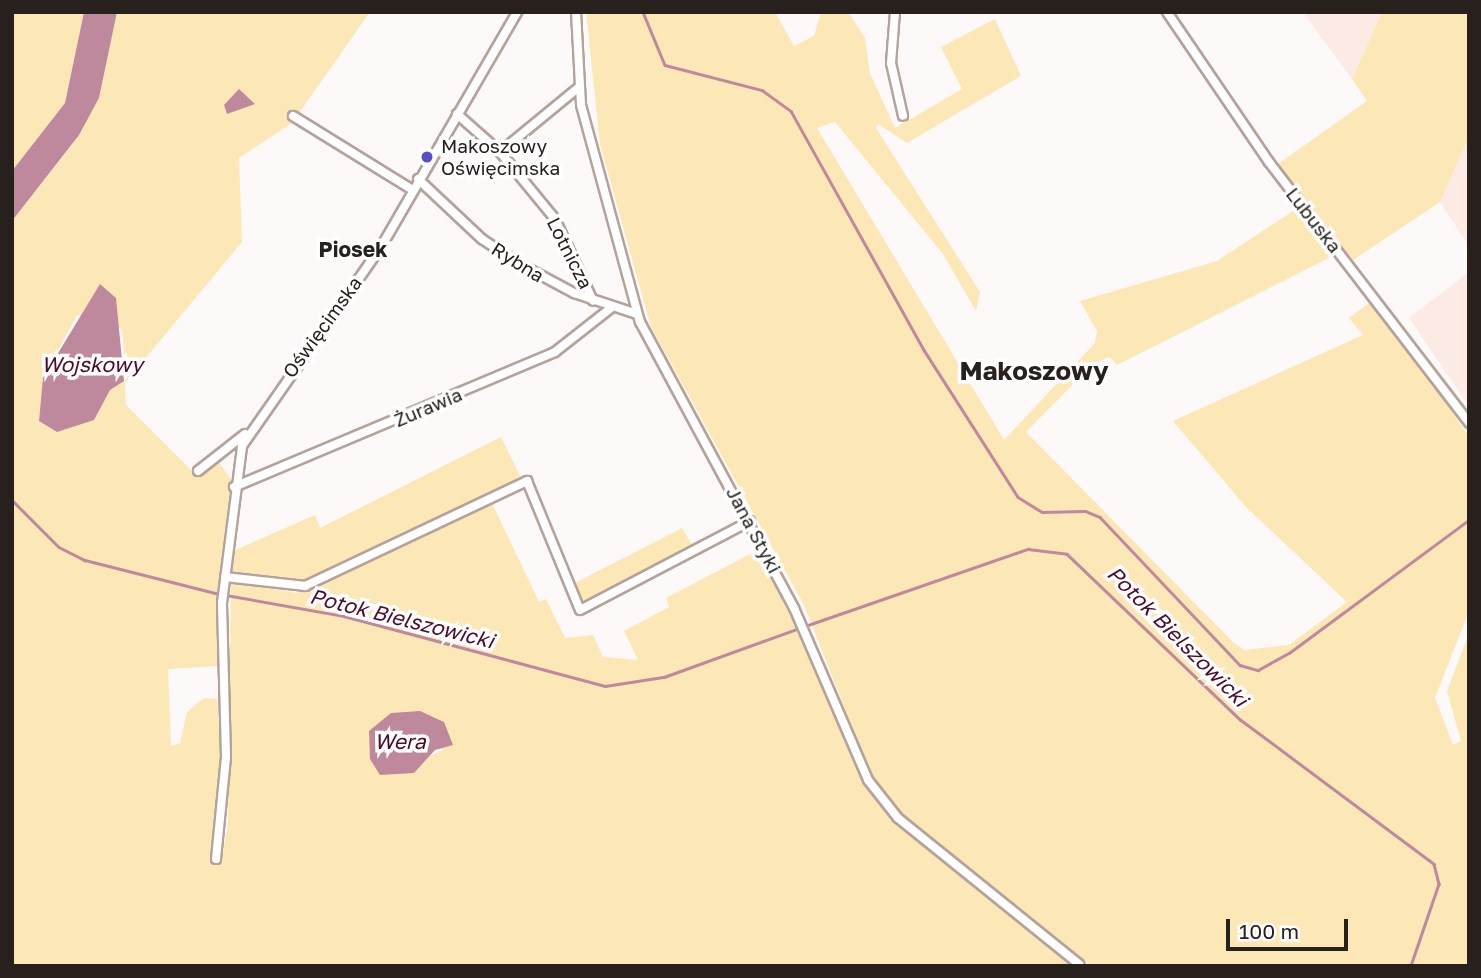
<!DOCTYPE html>
<meta charset="utf-8">
<style>
body{margin:0}
#map{position:relative;width:1481px;height:978px;overflow:hidden;background:#fdf9f8;font-family:"Golos Text",sans-serif}
div>[style]{position:absolute}
[style*='--x']{left:calc(var(--x)*1px);top:calc(var(--y)*1px);width:calc(var(--w)*1px);rotate:calc(var(--a)*1deg)}
.built>*{inset:0;background:#fcebe5}
.green>*{inset:0;background:#fce8b6}
.water>*{inset:0;background:#be899d}
.stream>*{height:2.5px;margin:-1.25px;padding:0 1.25px;transform-origin:1.25px;border-radius:1.25px;background:#be899d}
.roads{filter:drop-shadow(2px 0 #b4a29b) drop-shadow(-2px 0 #b4a29b) drop-shadow(0 2px #b4a29b) drop-shadow(0 -2px #b4a29b)}
.minor>*{height:8px;margin:-4px;padding:0 4px;transform-origin:4px;border-radius:4px;background:#fff}
.dots>*{width:19px;height:19px;translate:-50% -50%;box-sizing:border-box;border:4px solid #fff;border-radius:50%}
span{translate:-50% -50%;white-space:nowrap;text-align:center;line-height:1.15;-webkit-text-stroke:7px #fff;paint-order:stroke}
.poi-label{font-size:19px;color:#27201d}
.left{translate:0 -50%;text-align:left}
.street-label{font-size:19px;color:#27201d}
.neighbourhood-label{font-size:21px;color:#27201d;font-weight:700}
.water-label{font-size:21px;color:#4c0c2d;font-style:italic}
.district-label{font-size:26px;color:#27201d;font-weight:700}
.frame{position:absolute;inset:0;border:14px solid #27201d;pointer-events:none}
.scale{position:absolute;left:1226px;top:919px;width:122px;height:32px;box-sizing:border-box;border:4px solid #27201d;border-top:0;padding-left:9px;font-size:21px;line-height:24px;white-space:nowrap;color:#27201d;-webkit-text-stroke:5px #fff;paint-order:stroke}
</style>
<div id="map">
<div class="built">
<div style="clip-path:polygon(1303px 12px,1382px 12px,1352px 79px,1315px 29px)"></div>
<div style="clip-path:polygon(1469px 137px,1469px 246px,1440px 202px)"></div>
<div style="clip-path:polygon(1469px 272px,1469px 406px,1409px 318px)"></div>
</div>
<div class="green">
<div style="clip-path:polygon(12px 12px,84px 12px,65px 103px,12px 171px)"></div>
<div style="clip-path:polygon(evenodd,117px 12px,370px 12px,292px 123px,239px 158px,242px 242px,125px 383px,126px 405px,197px 476px,219px 462px,231px 480px,218px 590px,220px 666px,168px 669px,171px 746px,180px 743px,187px 712px,204px 698px,217px 699px,221px 746px,211px 860px,222px 860px,228px 822px,231px 582px,297px 593px,492px 503px,539px 602px,546px 599px,565px 638px,593px 635px,603px 657px,638px 660px,624px 631px,669px 607px,666px 598px,758px 550px,794px 617px,865px 786px,894px 820px,1076px 966px,12px 966px,12px 221px,71px 146px,99px 98px,117px 12px,239px 90px,255px 103px,227px 114px,224px 105px,239px 90px,117px 12px,77px 315px,122px 329px,125px 358px,94px 420px,43px 378px,77px 315px,117px 12px,370px 742px,445px 749px,422px 760px,414px 773px,373px 751px,370px 742px)"></div>
<div style="clip-path:polygon(586px 12px,775px 12px,794px 46px,814px 36px,821px 12px,848px 12px,865px 38px,870px 73px,895px 128px,962px 89px,941px 47px,995px 19px,1021px 76px,907px 143px,878px 124px,876px 128px,980px 292px,976px 311px,943px 254px,835px 122px,817px 128px,1004px 440px,1095px 343px,1097px 331px,1080px 301px,1217px 261px,1293px 211px,1300px 217px,1333px 256px,1117px 365px,1109px 357px,1092px 365px,1026px 432px,1234px 643px,1244px 650px,1289px 645px,1347px 602px,1246px 507px,1173px 421px,1363px 335px,1349px 318px,1369px 303px,1427px 374px,1469px 437px,1469px 611px,1435px 698px,1453px 745px,1461px 741px,1447px 691px,1469px 633px,1469px 966px,1092px 966px,900px 812px,871px 775px,804px 605px,651px 327px,600px 144px)"></div>
<div style="clip-path:polygon(1382px 12px,1469px 12px,1469px 137px,1440px 202px,1353px 260px,1278px 164px,1367px 101px,1352px 79px)"></div>
<div style="clip-path:polygon(501px 437px,522px 480px,306px 583px,229px 573px,231px 552px,315px 515px,320px 528px)"></div>
<div style="clip-path:polygon(682px 528px,694px 548px,580px 602px,573px 584px)"></div>
</div>
<div class="water">
<div style="clip-path:polygon(84px 12px,117px 12px,99px 98px,79px 135px,12px 221px,12px 171px,65px 103px)"></div>
<div style="clip-path:polygon(239px 89px,255px 104px,227px 114px,224px 105px)"></div>
<div style="clip-path:polygon(100px 284px,116px 298px,124px 381px,110px 390px,94px 420px,57px 432px,39px 421px,43px 378px)"></div>
<div style="clip-path:polygon(420px 711px,444px 722px,453px 745px,435px 750px,414px 773px,380px 775px,370px 759px,369px 731px,391px 713px)"></div>
</div>
<div class="stream">
<div style="--x:643;--y:12;--w:57;--a:67.5"></div>
<div style="--x:665;--y:65;--w:100;--a:14.5"></div>
<div style="--x:762;--y:90;--w:36;--a:36"></div>
<div style="--x:791;--y:111;--w:274;--a:60.9"></div>
<div style="--x:924;--y:350;--w:174;--a:57.4"></div>
<div style="--x:1018;--y:497;--w:28;--a:32"></div>
<div style="--x:1042;--y:512;--w:43;--a:-1.3"></div>
<div style="--x:1085;--y:511;--w:16;--a:22"></div>
<div style="--x:1100;--y:517;--w:204;--a:46.6"></div>
<div style="--x:1240;--y:665;--w:19;--a:16"></div>
<div style="--x:1258;--y:670;--w:35;--a:-29"></div>
<div style="--x:1289;--y:653;--w:224;--a:-36.5"></div>
<div style="--x:12;--y:500;--w:66;--a:45"></div>
<div style="--x:59;--y:547;--w:29;--a:27"></div>
<div style="--x:85;--y:560;--w:138;--a:14.2"></div>
<div style="--x:226;--y:595;--w:120;--a:10.1"></div>
<div style="--x:344;--y:616;--w:270;--a:15"></div>
<div style="--x:605;--y:686;--w:60;--a:-8.7"></div>
<div style="--x:664;--y:677;--w:144;--a:-19.9"></div>
<div style="--x:808;--y:625;--w:233;--a:-19.1"></div>
<div style="--x:1028;--y:549;--w:39;--a:7"></div>
<div style="--x:1067;--y:554;--w:240;--a:43.7"></div>
<div style="--x:1241;--y:720;--w:241;--a:36.7"></div>
<div style="--x:1434;--y:864;--w:21;--a:76"></div>
<div style="--x:1439;--y:884;--w:87;--a:108.9"></div>
</div>
<div class="roads">
<div class="minor">
<div style="--x:576;--y:12;--w:93;--a:86.9"></div>
<div style="--x:581;--y:105;--w:225;--a:74.8"></div>
<div style="--x:640;--y:322;--w:325;--a:61.7"></div>
<div style="--x:794;--y:608;--w:187;--a:66.7"></div>
<div style="--x:868;--y:780;--w:48;--a:51.7"></div>
<div style="--x:898;--y:818;--w:233;--a:38.9"></div>
<div style="--x:895;--y:12;--w:51;--a:94.5"></div>
<div style="--x:891;--y:63;--w:54;--a:77.2"></div>
<div style="--x:1167;--y:12;--w:181;--a:55.8"></div>
<div style="--x:1269;--y:162;--w:329;--a:52.5"></div>
<div style="--x:457;--y:114;--w:57;--a:41.5"></div>
<div style="--x:500;--y:152;--w:87;--a:50.6"></div>
<div style="--x:555;--y:219;--w:90;--a:65.1"></div>
<div style="--x:293;--y:116;--w:141;--a:31.7"></div>
<div style="--x:500;--y:152;--w:102;--a:-39.4"></div>
<div style="--x:418;--y:179;--w:88;--a:43.2"></div>
<div style="--x:482;--y:239;--w:43;--a:33.7"></div>
<div style="--x:518;--y:263;--w:64;--a:28.2"></div>
<div style="--x:574;--y:293;--w:66;--a:18.4"></div>
<div style="--x:198;--y:471;--w:60;--a:-38.2"></div>
<div style="--x:234;--y:487;--w:348;--a:-22.8"></div>
<div style="--x:555;--y:352;--w:71;--a:-38.2"></div>
<div style="--x:225;--y:577;--w:81;--a:6.4"></div>
<div style="--x:305;--y:586;--w:246;--a:-25.3"></div>
<div style="--x:527;--y:481;--w:139;--a:67.7"></div>
<div style="--x:580;--y:610;--w:192;--a:-27.6"></div>
<div style="--x:216;--y:859;--w:102;--a:-84.4"></div>
<div style="--x:226;--y:757;--w:154;--a:-91.5"></div>
<div style="--x:222;--y:603;--w:158;--a:-82.7"></div>
<div style="--x:242;--y:446;--w:243;--a:-55.1"></div>
<div style="--x:381;--y:247;--w:272;--a:-59.9"></div>
</div>
</div>
<div class="dots">
<div style="left:427px;top:157px;background:#5b4ec6"></div>
</div>
<div class="poi-label">
<span class="left" style="left:441px;top:157px">Makoszowy<br>Oświęcimska</span>
</div>
<div class="street-label">
<span style="left:1314px;top:220px;rotate:52deg">Lubuska</span>
<span style="left:570px;top:253px;rotate:63deg">Lotnicza</span>
<span style="left:518px;top:262px;rotate:32deg">Rybna</span>
<span style="left:322px;top:327px;rotate:-54deg">Oświęcimska</span>
<span style="left:428px;top:407px;rotate:-23deg">Żurawia</span>
<span style="left:754px;top:530px;rotate:62deg">Jana Styki</span>
</div>
<div class="neighbourhood-label">
<span style="left:353px;top:249px">Piosek</span>
</div>
<div class="water-label">
<span style="left:92px;top:364px">Wojskowy</span>
<span style="left:402px;top:618px;rotate:14deg">Potok Bielszowicki</span>
<span style="left:1178px;top:636px;rotate:45deg">Potok Bielszowicki</span>
<span style="left:400px;top:741px">Wera</span>
</div>
<div class="district-label">
<span style="left:1034px;top:371px">Makoszowy</span>
</div>
<div class="frame"></div>
<div class="scale">100 m</div>
</div>
